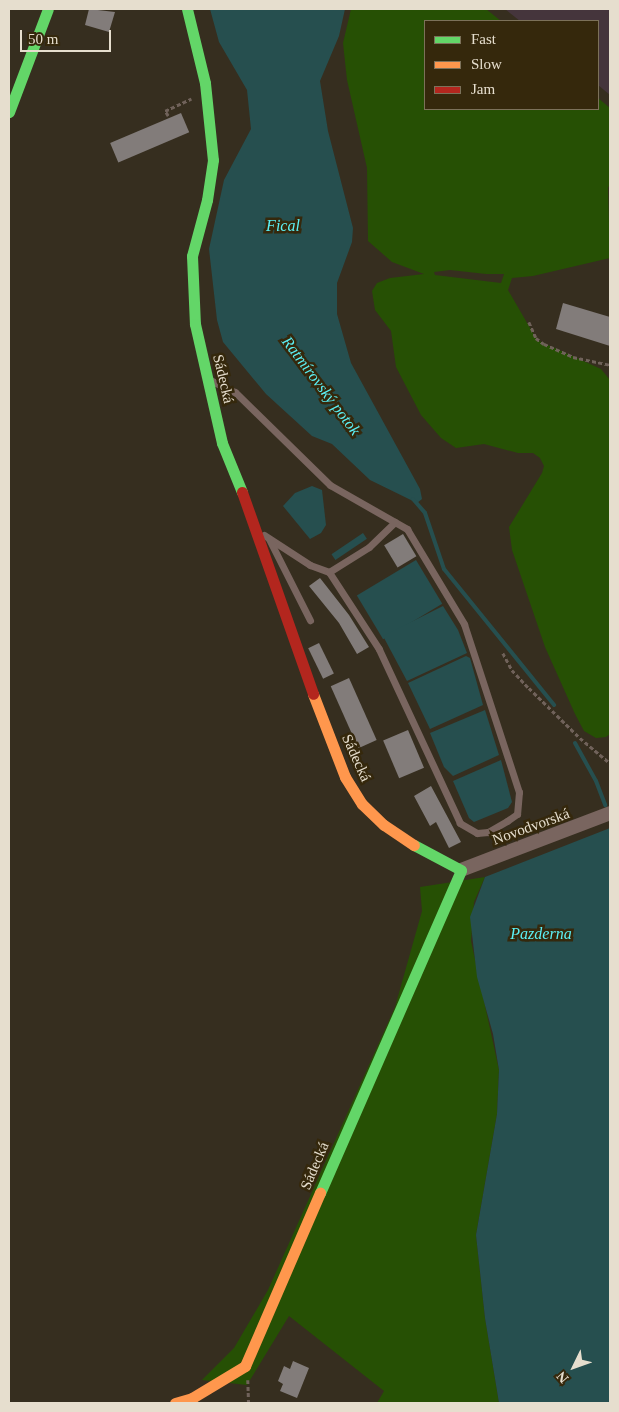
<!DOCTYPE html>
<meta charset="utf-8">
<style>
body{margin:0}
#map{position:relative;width:619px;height:1412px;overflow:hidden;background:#362e1f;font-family:"Times New Roman",serif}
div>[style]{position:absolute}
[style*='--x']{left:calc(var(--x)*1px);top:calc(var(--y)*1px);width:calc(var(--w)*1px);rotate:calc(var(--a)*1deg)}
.industrial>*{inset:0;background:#45353c}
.green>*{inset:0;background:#265004}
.water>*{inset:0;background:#264f4f;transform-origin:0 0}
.stream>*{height:4px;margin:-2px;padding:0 2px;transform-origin:2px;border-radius:2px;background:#264f4f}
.building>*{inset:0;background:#827c7a;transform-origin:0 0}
.path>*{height:2.5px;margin-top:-1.25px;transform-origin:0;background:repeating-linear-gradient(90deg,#70625a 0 4px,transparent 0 6.5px)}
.lane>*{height:7px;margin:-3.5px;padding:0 3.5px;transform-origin:3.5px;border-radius:3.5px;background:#79655f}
.street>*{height:14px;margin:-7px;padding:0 7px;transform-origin:7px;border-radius:7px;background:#79655f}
.fast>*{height:11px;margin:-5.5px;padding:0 5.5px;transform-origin:5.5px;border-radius:5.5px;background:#63d668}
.slow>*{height:11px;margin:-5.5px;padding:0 5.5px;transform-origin:5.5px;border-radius:5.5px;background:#ff974d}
.jam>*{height:11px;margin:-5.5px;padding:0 5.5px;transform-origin:5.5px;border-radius:5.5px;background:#b3261e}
span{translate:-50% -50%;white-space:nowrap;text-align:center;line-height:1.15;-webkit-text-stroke:5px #35280c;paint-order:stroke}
.street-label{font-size:15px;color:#e6dece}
.water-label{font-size:16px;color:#5bf0f5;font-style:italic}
.frame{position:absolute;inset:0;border:10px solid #e6dece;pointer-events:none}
.legend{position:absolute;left:424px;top:20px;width:175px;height:90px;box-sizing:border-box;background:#35280c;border:1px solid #7c715a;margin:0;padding:6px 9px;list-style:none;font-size:15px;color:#e6dece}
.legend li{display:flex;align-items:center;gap:10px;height:25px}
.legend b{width:25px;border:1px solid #7c715a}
.north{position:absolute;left:549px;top:1342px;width:50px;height:50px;-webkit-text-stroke:4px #35280c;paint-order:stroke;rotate:228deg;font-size:14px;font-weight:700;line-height:20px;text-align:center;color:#e6dece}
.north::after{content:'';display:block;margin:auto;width:18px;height:22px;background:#e6dece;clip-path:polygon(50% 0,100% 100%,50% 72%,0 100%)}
.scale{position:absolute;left:20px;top:30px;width:91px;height:22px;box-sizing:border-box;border:2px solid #e6dece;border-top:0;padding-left:6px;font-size:15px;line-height:18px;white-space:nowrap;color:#e6dece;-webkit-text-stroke:4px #35280c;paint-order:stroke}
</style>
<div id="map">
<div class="industrial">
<div style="clip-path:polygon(505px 9px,610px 9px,610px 95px,598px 85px,598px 21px,520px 21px)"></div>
</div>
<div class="green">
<div style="clip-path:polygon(evenodd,351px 9px,486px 9px,501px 21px,425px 21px,425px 109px,598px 109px,598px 98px,610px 108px,610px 186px,608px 187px,610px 258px,533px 276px,512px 278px,508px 290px,537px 340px,601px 369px,610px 380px,610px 734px,606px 737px,596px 738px,584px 731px,575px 714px,545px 647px,512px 550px,509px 527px,542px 473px,544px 466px,540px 458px,533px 453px,518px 453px,484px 444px,456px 448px,441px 438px,421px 415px,396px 367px,391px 331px,375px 310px,372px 291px,377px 283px,390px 278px,424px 274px,392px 262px,368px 241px,367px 168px,347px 80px,343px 43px,351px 9px,450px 270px,486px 274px,504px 274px,501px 283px,435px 275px,434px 272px,450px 270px)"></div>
<div style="clip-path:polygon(485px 877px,474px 902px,471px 941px,499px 1070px,497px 1114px,476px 1235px,485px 1318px,499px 1403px,377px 1403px,384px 1391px,289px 1316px,247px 1385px,202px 1380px,234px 1348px,268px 1290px,395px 1007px,422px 911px,420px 887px)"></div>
</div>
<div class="water">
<div style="clip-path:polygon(210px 9px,345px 9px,339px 36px,320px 81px,328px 131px,353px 228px,352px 242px,337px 283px,337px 314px,351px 363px,420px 489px,422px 499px,417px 503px,370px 480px,332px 444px,312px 436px,266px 394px,223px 342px,217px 320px,209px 249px,224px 180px,251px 129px,247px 90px,219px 42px)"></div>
<div style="clip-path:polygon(312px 486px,322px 490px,326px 525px,321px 533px,310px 539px,283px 506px,295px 493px)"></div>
<div style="left:363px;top:533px;width:7px;height:38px;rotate:56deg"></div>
<div style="left:416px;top:560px;width:51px;height:69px;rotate:59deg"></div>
<div style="clip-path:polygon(443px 606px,458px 630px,467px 653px,407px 681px,383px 636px)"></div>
<div style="clip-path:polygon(466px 656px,470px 658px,483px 705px,430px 729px,408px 683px)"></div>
<div style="clip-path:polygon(485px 710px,499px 755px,453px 776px,444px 767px,430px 733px)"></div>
<div style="clip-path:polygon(501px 760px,512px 802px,508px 808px,474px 822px,469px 818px,453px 781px)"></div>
<div style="clip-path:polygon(610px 828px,610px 1403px,499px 1403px,485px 1318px,476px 1235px,497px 1114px,499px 1070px,493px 1034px,477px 977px,470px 917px,485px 877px)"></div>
</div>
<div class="stream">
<div style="--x:413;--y:499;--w:18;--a:49"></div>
<div style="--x:425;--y:513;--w:59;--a:71.3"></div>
<div style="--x:444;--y:569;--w:175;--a:51"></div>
<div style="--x:575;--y:743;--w:43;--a:61.1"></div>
<div style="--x:596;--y:781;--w:26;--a:69"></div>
</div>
<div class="building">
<div style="clip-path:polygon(89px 9px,115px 12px,109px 32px,85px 25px)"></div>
<div style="left:181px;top:113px;width:21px;height:77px;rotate:67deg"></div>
<div style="clip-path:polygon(563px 303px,610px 317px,610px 346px,556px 329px)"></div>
<div style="left:403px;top:534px;width:26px;height:22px;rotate:59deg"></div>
<div style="clip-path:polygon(320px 578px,349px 615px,369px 647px,357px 654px,339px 623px,309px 586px)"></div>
<div style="left:319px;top:643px;width:34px;height:12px;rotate:64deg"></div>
<div style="left:349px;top:678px;width:68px;height:20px;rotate:66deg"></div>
<div style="left:408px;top:730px;width:41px;height:27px;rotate:67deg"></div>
<div style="clip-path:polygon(431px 786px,461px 842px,449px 848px,436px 822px,430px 826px,414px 796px)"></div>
<div style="clip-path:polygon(293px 1361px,309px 1368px,297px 1398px,280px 1391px,283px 1384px,278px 1381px,284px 1366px,290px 1369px)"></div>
</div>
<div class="path">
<div style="--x:168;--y:116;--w:6;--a:-121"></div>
<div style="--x:165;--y:111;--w:29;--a:-25"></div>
<div style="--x:529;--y:322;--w:17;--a:66"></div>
<div style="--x:536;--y:338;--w:10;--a:37"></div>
<div style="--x:544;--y:344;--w:32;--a:24"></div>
<div style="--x:573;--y:357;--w:38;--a:12"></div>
<div style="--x:503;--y:653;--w:19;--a:62"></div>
<div style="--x:512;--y:670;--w:25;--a:47"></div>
<div style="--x:529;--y:688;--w:71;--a:44.4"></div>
<div style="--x:580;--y:738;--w:39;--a:40"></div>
<div style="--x:248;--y:1380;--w:23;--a:88"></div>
</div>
<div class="lane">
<div style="--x:210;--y:380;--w:28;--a:26"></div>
<div style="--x:235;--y:392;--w:133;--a:44.4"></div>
<div style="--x:330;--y:485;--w:89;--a:29.7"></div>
<div style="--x:407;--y:529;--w:111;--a:59"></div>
<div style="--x:464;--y:624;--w:177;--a:71.9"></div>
<div style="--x:519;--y:792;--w:22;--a:95"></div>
<div style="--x:517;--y:814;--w:12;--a:145"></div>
<div style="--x:507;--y:821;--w:22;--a:150"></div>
<div style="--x:488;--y:832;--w:11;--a:175"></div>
<div style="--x:477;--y:833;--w:20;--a:-150"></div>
<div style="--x:460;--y:823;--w:192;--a:-115"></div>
<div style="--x:379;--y:649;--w:92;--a:-123"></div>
<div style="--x:264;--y:535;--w:55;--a:33.1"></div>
<div style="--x:310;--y:565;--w:20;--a:20"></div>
<div style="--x:329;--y:572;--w:47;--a:-32"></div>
<div style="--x:369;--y:547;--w:36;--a:-44"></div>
<div style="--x:269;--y:539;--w:91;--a:63.2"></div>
</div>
<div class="street">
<div style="--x:461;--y:870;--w:160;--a:-20.9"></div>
</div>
<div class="fast">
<div style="--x:187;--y:9;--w:76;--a:76.3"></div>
<div style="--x:205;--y:83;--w:77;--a:84.1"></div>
<div style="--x:213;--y:160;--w:40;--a:98.5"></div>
<div style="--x:207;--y:200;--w:58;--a:105"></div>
<div style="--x:192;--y:256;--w:68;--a:87.5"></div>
<div style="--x:195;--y:324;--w:122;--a:77.2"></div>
<div style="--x:222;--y:443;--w:53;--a:67.8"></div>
<div style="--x:9;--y:112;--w:110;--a:-69.3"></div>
<div style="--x:320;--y:1193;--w:352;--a:-66.4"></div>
<div style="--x:461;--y:870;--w:53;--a:-152"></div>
</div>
<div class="slow">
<div style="--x:313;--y:694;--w:89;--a:68.9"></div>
<div style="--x:345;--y:777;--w:32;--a:58"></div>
<div style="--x:362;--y:804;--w:30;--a:44"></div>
<div style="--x:384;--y:825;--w:36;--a:34"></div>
<div style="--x:175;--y:1403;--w:18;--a:-16"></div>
<div style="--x:192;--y:1398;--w:62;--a:-31.1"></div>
<div style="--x:245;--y:1366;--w:189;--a:-66.6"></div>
</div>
<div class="jam">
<div style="--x:242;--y:492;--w:214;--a:70.6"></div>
</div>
<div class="street-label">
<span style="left:223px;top:379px;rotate:77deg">Sádecká</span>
<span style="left:356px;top:758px;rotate:66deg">Sádecká</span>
<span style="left:531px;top:827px;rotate:-20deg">Novodvorská</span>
<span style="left:315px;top:1166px;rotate:-67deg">Sádecká</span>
</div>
<div class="water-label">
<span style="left:283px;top:226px">Fical</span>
<span style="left:321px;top:386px;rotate:53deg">Ratmírovský potok</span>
<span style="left:541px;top:934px">Pazderna</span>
</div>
<div class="frame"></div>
<ul class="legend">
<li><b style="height:6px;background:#63d668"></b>Fast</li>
<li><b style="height:6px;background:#ff974d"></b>Slow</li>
<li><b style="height:6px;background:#b3261e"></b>Jam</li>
</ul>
<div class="north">N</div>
<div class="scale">50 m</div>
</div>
